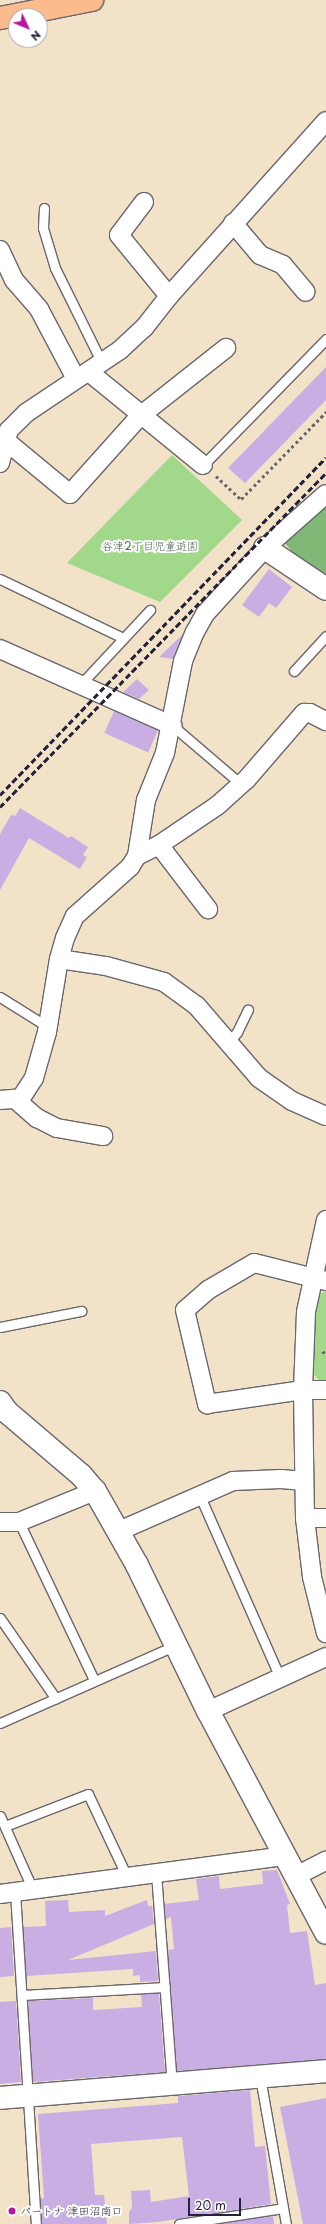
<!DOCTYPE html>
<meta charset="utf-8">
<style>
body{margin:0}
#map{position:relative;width:326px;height:2224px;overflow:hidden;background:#f2e3c8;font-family:"Playpen Sans","Klee One",sans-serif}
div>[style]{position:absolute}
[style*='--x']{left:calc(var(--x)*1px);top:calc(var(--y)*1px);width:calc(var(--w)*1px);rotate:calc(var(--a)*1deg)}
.green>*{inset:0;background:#a1d889}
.forest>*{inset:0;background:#80b875}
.building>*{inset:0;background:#c9aee4;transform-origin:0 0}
.path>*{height:2.5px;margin-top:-1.25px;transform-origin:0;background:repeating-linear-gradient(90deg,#6b666c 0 3px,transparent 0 6px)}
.roads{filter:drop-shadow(1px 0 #6b666c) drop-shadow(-1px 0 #6b666c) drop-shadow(0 1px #6b666c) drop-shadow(0 -1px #6b666c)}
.service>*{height:9px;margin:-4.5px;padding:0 4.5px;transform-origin:4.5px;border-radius:4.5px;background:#fff}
.minor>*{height:18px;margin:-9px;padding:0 9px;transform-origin:9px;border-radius:9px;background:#fff}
.tertiary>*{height:22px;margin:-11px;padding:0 11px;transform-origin:11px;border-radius:11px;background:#fff}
.trunk>*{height:22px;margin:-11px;padding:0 11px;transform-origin:11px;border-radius:11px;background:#fbbb8c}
.rail>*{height:3px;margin-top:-1.5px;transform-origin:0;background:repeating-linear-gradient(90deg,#22223b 0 6px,transparent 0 9px)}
.dots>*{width:11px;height:11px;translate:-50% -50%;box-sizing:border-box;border:2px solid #fff;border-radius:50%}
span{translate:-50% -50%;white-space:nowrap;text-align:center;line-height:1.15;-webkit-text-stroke:4px #fff;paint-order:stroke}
.park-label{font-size:11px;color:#4e6256}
.poi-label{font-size:11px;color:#22223b}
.left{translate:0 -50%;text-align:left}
.north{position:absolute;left:8px;top:8px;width:40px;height:40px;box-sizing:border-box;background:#fff;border:1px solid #a7a7b1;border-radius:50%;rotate:134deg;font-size:11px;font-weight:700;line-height:16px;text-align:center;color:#22223b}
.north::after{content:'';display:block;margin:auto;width:14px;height:18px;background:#b5179e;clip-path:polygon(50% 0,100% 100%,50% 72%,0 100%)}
.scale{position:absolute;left:188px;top:2198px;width:53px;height:18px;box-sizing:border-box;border:2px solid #22223b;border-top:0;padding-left:5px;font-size:12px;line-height:14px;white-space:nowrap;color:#22223b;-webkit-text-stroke:3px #fff;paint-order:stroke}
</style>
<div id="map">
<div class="green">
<div style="clip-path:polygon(172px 455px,242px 520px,160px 602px,67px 563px)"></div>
<div style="clip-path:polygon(326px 1291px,326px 1382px,320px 1382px,310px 1369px,312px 1298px)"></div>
</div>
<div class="forest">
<div style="clip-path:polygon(326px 499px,326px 581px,304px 566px,284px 542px)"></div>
</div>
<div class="building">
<div style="clip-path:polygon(326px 367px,326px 400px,245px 483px,228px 468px)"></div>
<div style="clip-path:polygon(269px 569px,292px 587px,276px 608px,269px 603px,259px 617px,242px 605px)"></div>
<div style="clip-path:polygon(183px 634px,173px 659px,159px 657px)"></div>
<div style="clip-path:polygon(137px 679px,149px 690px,139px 699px,123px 692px)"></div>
<div style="left:114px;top:711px;width:48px;height:24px;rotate:24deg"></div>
<div style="clip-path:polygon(20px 808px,69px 838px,71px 836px,88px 847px,83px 855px,87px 857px,80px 869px,29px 838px,0 890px,0 834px,11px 815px,15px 816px)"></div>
<div style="clip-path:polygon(277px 1870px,290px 1904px,287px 1905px,290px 1933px,307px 1931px,315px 1985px,326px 1983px,326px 2059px,177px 2071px,168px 1950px,174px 1949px,171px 1917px,166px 1919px,164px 1904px,199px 1900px,196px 1879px,219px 1876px,220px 1889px,263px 1884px,262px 1871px)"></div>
<div style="clip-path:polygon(68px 1900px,69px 1912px,105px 1910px,105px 1916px,147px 1900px,148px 1906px,152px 1906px,154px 1924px,68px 1960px,156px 1951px,158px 1981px,140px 1982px,140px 1975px,133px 1976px,133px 1969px,26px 1976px,23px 1927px,46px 1926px,45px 1901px)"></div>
<div style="clip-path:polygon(11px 1927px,14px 1976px,0 1977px,0 1928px)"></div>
<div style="clip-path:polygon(159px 1993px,165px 2072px,33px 2082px,28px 2001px,93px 1998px,93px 2010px,142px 2007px,141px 1994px)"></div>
<div style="clip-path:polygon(16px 2001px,21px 2082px,0 2084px,0 2002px)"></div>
<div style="clip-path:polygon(250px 2090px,255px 2147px,265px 2146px,271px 2204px,158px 2222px,129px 2224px,129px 2212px,132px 2208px,131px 2191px,150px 2190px,151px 2202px,189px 2196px,182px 2137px,91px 2144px,95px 2195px,104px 2195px,107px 2224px,42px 2224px,40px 2199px,44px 2198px,38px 2114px,178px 2103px,178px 2096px)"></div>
<div style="clip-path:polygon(326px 2098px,326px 2224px,303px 2224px,280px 2107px)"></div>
<div style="clip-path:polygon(273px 2216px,274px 2224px,218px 2224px)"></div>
</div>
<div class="path">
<div style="--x:216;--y:476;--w:34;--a:43"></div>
<div style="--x:241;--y:499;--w:122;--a:-45.7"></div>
<div style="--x:323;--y:1351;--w:6;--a:59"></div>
</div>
<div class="roads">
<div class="service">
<div style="--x:44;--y:208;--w:20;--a:93"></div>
<div style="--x:43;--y:228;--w:42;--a:73.3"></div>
<div style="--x:55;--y:268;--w:106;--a:63.7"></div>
<div style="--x:203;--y:465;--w:176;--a:-45.7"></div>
<div style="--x:0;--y:579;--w:136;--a:25.6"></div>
<div style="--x:294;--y:671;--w:47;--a:-47.6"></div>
<div style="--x:80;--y:685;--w:103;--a:-47"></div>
<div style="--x:173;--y:726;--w:89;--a:40.5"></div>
<div style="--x:0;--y:997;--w:57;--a:32"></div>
<div style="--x:227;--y:1044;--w:16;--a:-50"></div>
<div style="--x:237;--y:1032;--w:25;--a:-64"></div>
<div style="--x:0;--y:1327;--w:83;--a:-11.2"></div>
<div style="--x:199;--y:1494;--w:201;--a:66.2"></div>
<div style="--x:19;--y:1522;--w:175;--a:64.6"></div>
<div style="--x:0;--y:1618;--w:98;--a:55.3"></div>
<div style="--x:0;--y:1723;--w:193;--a:-23.9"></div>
<div style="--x:0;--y:1816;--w:81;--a:66"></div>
<div style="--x:5;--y:1826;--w:89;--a:-21.1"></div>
<div style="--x:88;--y:1794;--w:92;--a:64.8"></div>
<div style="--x:156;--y:1873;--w:212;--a:85.7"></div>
<div style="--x:15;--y:1892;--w:333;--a:86.4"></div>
<div style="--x:22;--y:1995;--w:143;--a:-3.2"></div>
<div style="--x:260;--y:2077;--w:149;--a:80"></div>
<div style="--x:179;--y:2224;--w:105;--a:-8.7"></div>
</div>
<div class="minor">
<div style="--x:144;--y:202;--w:41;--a:127.1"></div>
<div style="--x:119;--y:235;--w:79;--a:50.7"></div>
<div style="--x:233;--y:223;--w:42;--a:49.8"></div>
<div style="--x:260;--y:255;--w:25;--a:23"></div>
<div style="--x:283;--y:265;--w:35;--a:50"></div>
<div style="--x:0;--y:250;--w:33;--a:65"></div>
<div style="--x:14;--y:280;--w:38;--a:49"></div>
<div style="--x:39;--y:309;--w:79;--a:62.1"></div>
<div style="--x:89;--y:372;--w:147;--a:39.2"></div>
<div style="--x:6;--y:441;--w:83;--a:39.6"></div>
<div style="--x:70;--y:494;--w:105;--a:-48.1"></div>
<div style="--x:140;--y:416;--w:110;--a:-38.3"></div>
<div style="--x:0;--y:463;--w:34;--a:-75"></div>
<div style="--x:9;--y:430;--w:24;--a:-45"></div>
<div style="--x:26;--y:413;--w:113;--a:-33.8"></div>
<div style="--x:120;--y:350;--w:33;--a:-43"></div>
<div style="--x:144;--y:328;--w:41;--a:-52"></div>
<div style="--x:169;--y:296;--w:235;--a:-48.1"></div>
<div style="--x:0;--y:649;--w:189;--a:24"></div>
<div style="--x:159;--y:845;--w:81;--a:52.6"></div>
<div style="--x:137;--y:856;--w:25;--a:-27"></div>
<div style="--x:159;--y:845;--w:71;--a:-34.1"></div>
<div style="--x:218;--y:805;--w:38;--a:-42"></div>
<div style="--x:246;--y:780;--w:89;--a:-49.1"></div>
<div style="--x:304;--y:713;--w:6;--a:0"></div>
<div style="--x:310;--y:713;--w:18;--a:27"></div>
<div style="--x:59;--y:959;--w:48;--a:8.5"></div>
<div style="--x:106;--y:966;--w:60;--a:15.4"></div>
<div style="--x:164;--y:982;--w:39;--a:36"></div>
<div style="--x:196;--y:1005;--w:96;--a:49.2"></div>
<div style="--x:259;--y:1078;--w:40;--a:34.9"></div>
<div style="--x:292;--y:1101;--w:37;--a:24"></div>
<div style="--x:0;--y:1100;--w:21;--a:-5"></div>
<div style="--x:21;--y:1098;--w:24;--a:-57"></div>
<div style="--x:34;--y:1078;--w:48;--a:-74.2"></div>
<div style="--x:47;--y:1032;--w:74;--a:-80.7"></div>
<div style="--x:59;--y:959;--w:22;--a:-74"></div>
<div style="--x:65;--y:938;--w:24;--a:-66"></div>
<div style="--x:75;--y:916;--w:74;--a:-41.7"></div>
<div style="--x:130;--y:867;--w:13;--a:-58"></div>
<div style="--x:137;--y:856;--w:57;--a:-80.9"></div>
<div style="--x:146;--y:800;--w:51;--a:-68"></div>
<div style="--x:165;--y:753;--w:94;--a:-78.9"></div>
<div style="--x:183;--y:661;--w:31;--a:-68"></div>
<div style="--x:195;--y:632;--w:21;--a:-61"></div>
<div style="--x:205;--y:614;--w:89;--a:-47.7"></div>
<div style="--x:265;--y:548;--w:81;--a:-41.5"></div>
<div style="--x:16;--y:1100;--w:28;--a:41"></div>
<div style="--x:37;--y:1118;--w:22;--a:27"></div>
<div style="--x:57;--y:1128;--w:47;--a:9.9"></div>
<div style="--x:326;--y:1220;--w:94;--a:102.3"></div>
<div style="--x:306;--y:1312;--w:78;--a:92.2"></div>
<div style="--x:303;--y:1390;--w:128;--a:89.1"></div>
<div style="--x:305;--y:1518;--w:59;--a:83.2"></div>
<div style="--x:312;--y:1577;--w:58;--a:76"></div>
<div style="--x:326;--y:1281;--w:74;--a:-166"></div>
<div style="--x:254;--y:1263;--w:53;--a:149.6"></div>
<div style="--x:208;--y:1290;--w:30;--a:139"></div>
<div style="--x:185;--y:1310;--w:97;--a:76.8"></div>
<div style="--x:207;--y:1404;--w:97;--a:-8.3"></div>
<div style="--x:303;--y:1390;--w:23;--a:0"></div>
<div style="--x:305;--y:1518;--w:21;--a:0"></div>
<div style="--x:0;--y:1522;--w:19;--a:0"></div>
<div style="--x:19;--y:1522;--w:82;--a:-22.2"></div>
<div style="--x:119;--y:1531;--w:124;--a:-23.7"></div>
<div style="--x:233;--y:1481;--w:48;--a:-2.4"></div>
<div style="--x:281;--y:1479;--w:23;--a:5"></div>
<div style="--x:208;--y:1711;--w:130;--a:-24.6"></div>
<div style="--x:296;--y:1876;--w:34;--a:-27"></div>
<div style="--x:0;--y:1894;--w:288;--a:-7.6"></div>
</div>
<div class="tertiary">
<div style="--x:265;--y:548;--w:73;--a:33.9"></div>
<div style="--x:0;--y:1402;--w:12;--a:55"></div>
<div style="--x:7;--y:1412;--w:97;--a:40.4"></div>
<div style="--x:81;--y:1475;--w:21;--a:49"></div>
<div style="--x:95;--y:1491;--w:85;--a:60.4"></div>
<div style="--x:137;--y:1565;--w:162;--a:64.1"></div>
<div style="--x:208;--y:1711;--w:251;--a:62"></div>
<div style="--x:0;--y:2098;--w:327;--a:-4.7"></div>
</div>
<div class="trunk">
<div style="--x:0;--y:18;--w:94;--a:-11.1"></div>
</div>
</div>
<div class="rail">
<div style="--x:0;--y:795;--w:469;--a:-46"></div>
<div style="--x:0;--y:807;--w:467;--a:-45.7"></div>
</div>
<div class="dots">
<div style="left:12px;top:2211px;background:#b5179e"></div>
</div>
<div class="park-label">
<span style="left:150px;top:546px">谷津2丁目児童遊園</span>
</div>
<div class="poi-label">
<span class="left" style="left:20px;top:2211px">パートナ 津田沼南口</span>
</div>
<div class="north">N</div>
<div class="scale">20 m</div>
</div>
